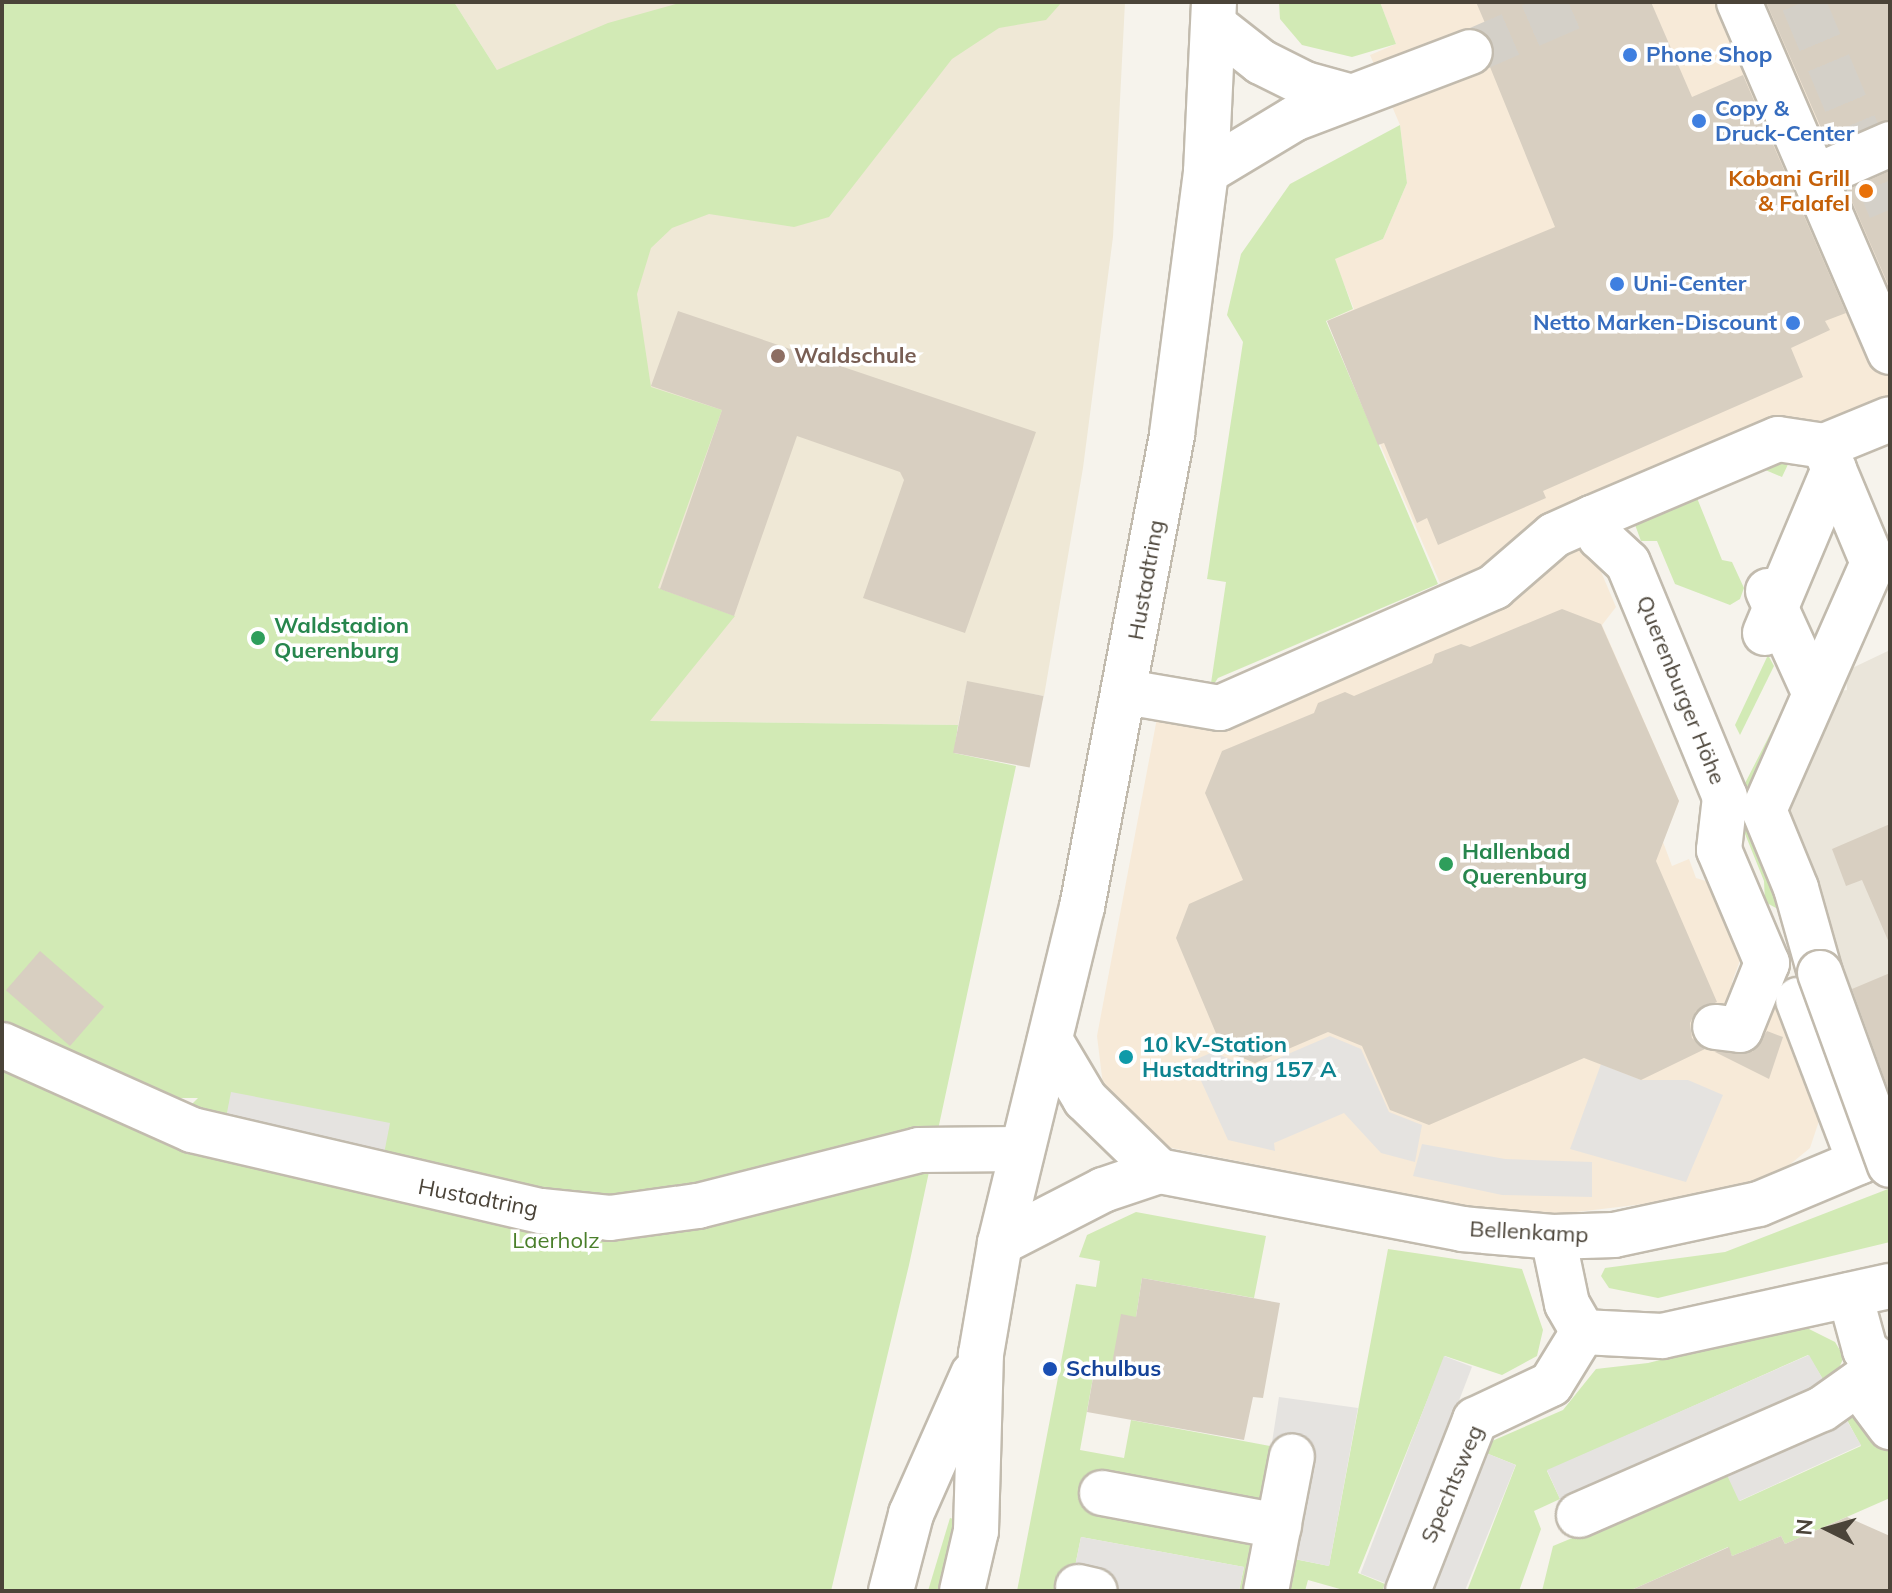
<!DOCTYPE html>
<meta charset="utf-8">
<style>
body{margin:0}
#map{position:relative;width:1892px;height:1593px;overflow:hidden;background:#f6f3ec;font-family:Mulish,sans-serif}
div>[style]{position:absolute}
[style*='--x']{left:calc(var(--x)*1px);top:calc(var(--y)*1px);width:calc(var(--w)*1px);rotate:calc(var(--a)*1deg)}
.residential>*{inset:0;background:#eae5da}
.commercial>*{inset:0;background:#f7ead8}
.education>*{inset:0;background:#efe8d6}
.green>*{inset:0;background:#d2eab5}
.parking>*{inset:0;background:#e5e3e0;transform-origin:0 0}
.building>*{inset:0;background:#d8cfc1;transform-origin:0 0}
.minor-tunnel>*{height:44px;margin-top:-22px;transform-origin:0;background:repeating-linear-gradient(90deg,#d4d0c8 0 44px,transparent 0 66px)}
.roads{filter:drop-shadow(2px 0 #c2bbae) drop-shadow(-2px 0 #c2bbae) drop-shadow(0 2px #c2bbae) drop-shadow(0 -2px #c2bbae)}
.minor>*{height:44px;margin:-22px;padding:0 22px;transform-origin:22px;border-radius:22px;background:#fff}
.bridges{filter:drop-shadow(2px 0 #c2bbae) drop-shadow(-2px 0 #c2bbae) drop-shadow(0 2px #c2bbae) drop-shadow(0 -2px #c2bbae)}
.minor-bridge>*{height:44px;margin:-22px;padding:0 22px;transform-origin:22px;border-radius:22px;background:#fff}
.dots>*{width:22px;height:22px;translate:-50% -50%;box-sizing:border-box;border:4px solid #fff;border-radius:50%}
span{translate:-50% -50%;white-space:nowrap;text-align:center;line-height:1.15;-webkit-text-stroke:7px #fff;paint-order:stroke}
.shop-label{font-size:22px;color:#366cbe;font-weight:700}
.left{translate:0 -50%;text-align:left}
.right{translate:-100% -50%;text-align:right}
.food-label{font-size:22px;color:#c56008;font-weight:700}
.education-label{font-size:22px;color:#785e54;font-weight:700}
.street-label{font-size:22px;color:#4b4439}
.leisure-label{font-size:22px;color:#27864d;font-weight:700}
.culture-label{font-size:22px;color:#0d838f;font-weight:700}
.park-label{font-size:22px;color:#4a7f2a}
.transit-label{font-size:22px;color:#164399;font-weight:700}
.frame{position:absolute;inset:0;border:4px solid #4b4439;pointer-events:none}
.north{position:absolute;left:1788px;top:1489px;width:80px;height:80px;-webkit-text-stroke:6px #fff;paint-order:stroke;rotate:275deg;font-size:22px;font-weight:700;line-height:32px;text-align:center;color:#4b4439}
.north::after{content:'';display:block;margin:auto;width:28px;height:36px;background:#4b4439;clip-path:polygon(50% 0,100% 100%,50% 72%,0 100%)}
</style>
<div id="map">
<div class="residential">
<div style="clip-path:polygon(1890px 650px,1890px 1096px,1884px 1098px,1846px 979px,1773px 812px,1839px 691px,1847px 690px,1846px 671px)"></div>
</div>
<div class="commercial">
<div style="clip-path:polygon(1380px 2px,1890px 2px,1890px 402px,1440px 583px,1327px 321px,1354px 309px,1334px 259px,1383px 239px,1407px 183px,1400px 125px,1370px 55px,1396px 44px)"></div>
<div style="clip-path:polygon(1588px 541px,1616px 607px,1602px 625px,1679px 801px,1663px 842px,1672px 866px,1689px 859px,1696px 878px,1709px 882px,1741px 958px,1732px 982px,1739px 998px,1759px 1017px,1782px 1007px,1823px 1109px,1810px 1148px,1777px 1175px,1703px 1197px,1551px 1215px,1489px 1210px,1166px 1147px,1140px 1134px,1103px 1085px,1097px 1036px,1157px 718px,1212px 728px,1517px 600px,1549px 561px)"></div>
</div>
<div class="education">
<div style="clip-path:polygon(454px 2px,1125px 2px,1113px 237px,1083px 468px,1044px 696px,967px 682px,958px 725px,649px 721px,497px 70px)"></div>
</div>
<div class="green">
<div style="clip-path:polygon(2px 2px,454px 2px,497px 70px,608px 23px,683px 2px,1062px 2px,1046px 20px,999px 28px,952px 59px,829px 217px,794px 227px,709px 214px,672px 228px,651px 248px,637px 294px,651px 387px,722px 410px,658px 588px,735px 616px,650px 721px,958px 725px,954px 753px,1016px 766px,909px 1265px,831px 1591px,2px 1591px,2px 1057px,165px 1131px,198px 1098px,175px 1098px,171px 1109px,2px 1033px)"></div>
<div style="clip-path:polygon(1279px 2px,1380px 2px,1396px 44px,1352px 57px,1302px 45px,1280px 19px)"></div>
<div style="clip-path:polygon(1400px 125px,1407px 183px,1383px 239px,1335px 259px,1353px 309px,1326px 321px,1438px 584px,1218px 678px,1210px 690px,1226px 582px,1207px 579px,1243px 342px,1227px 315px,1241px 254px,1290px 184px)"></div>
<div style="clip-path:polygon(1779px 453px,1791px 458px,1782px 477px,1763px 469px,1697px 498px,1722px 560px,1732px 562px,1744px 588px,1740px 599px,1730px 605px,1675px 584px,1657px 541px,1641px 541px,1634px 522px)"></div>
<div style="clip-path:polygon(1768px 655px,1774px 666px,1740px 735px,1735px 725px)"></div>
<div style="clip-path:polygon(1783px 709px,1793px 723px,1755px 812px,1783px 905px,1776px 908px,1765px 902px,1764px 881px,1737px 814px,1740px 793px)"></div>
<div style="clip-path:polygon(1888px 1189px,1890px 1242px,1658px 1298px,1609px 1288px,1601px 1276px,1605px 1268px,1725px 1252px)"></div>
<div style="clip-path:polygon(1136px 1212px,1266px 1236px,1254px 1298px,1142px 1278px,1136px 1317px,1110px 1375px,1094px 1372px,1080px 1450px,1124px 1458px,1131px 1420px,1270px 1446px,1249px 1591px,1239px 1591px,1244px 1567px,1081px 1537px,1070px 1591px,1017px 1591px,1076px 1284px,1096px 1287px,1100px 1261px,1079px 1257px,1087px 1235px)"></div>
<div style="clip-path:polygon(1388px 1249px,1522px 1269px,1543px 1330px,1537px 1356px,1502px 1375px,1445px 1356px,1358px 1573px,1385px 1584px,1382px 1591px,1347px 1591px,1308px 1580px,1305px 1591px,1290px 1591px,1294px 1559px,1329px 1566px)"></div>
<div style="clip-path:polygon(1801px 1325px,1835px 1342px,1844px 1357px,1837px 1372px,1824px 1381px,1808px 1355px,1547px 1471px,1560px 1499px,1534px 1511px,1541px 1529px,1519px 1591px,1467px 1591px,1516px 1465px,1486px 1453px,1492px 1441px,1563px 1410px,1596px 1369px,1648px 1363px)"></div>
<div style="clip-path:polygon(1890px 1401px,1890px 1498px,1785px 1544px,1781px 1536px,1732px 1556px,1728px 1547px,1629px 1591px,1542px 1591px,1553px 1546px,1727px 1474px,1740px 1501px,1861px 1446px,1847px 1420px)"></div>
<div style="clip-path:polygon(950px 1518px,957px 1520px,944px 1591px,928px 1591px)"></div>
</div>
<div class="parking">
<div style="clip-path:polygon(1330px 1036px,1361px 1049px,1389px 1112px,1422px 1125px,1415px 1162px,1381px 1153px,1344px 1113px,1274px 1143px,1275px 1151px,1228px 1140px,1192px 1061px,1213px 1052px,1253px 1069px)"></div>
<div style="clip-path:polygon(1601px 1064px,1641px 1080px,1688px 1080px,1723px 1095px,1686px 1182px,1570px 1149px)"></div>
<div style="left:231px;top:1092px;width:162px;height:38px;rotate:11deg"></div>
<div style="clip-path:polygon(1422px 1144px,1505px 1159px,1592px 1162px,1592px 1197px,1502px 1195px,1413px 1176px)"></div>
<div style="clip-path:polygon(1809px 1355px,1861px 1445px,1739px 1501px,1707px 1432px,1560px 1499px,1547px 1470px)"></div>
<div style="left:1444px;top:1356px;width:30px;height:233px;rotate:21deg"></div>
<div style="clip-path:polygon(1279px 1397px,1358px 1408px,1329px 1566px,1295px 1559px,1290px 1591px,1249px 1591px)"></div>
<div style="left:1486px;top:1453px;width:32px;height:149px;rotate:22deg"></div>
<div style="clip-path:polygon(1081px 1537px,1244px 1567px,1239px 1591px,1070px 1591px)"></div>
</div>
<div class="building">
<div style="clip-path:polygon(1476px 2px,1651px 2px,1692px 97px,1743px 75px,1846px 313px,1825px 321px,1830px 330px,1791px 348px,1803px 377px,1543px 491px,1546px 498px,1438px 545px,1427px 518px,1417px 523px,1384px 443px,1378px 445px,1327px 321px,1555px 227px,1490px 67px,1494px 44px)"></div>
<div style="clip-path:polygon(1766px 2px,1890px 2px,1890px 119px,1828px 144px)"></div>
<div style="clip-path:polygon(1890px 171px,1890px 289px,1847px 190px)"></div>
<div style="clip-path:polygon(678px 311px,1036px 432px,965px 633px,863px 598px,904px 480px,900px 472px,797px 436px,734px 616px,660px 589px,722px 410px,651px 386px)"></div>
<div style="clip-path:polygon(1562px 609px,1601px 624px,1679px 801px,1656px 861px,1717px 1002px,1696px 1011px,1690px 1023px,1692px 1038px,1705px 1049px,1641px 1080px,1584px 1058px,1429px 1125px,1390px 1110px,1362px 1046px,1328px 1032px,1255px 1063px,1223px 1050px,1176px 938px,1189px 904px,1243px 880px,1205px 793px,1222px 751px,1314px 713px,1318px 703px,1345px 692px,1354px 696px,1432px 663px,1435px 654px,1461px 644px,1470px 647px)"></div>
<div style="left:967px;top:681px;width:78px;height:73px;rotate:11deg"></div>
<div style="clip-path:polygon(1890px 824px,1890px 945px,1862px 880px,1846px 886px,1832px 849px)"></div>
<div style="left:40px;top:951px;width:85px;height:52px;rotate:41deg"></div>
<div style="clip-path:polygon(1890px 973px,1890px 1091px,1889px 1091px,1852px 989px)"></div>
<div style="clip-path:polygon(1767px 1031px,1783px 1037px,1769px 1079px,1715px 1052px,1752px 1052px)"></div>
<div style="clip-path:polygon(1142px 1278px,1280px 1303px,1263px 1398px,1253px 1397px,1244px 1440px,1087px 1412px,1094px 1372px,1110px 1375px,1121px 1314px,1136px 1317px)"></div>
<div style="clip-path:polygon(1847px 1517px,1890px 1536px,1890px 1591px,1629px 1591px,1729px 1547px,1732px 1556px,1781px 1536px,1785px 1544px)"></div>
</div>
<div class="minor-tunnel">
<div style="--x:1803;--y:2;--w:225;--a:67.2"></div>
<div style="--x:1470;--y:52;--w:125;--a:-23.5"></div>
</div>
<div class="roads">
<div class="minor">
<div style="--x:1739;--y:2;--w:381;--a:66.7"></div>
<div style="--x:1214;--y:25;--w:60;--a:38.2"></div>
<div style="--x:1261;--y:62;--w:49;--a:26.6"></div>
<div style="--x:1305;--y:84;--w:46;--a:15.3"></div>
<div style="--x:1206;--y:172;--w:103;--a:-31.1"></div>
<div style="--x:1294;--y:119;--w:188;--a:-20.8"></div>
<div style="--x:1815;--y:177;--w:82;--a:-23.7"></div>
<div style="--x:1592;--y:518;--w:21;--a:67"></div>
<div style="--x:1600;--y:537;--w:38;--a:43"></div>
<div style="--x:1628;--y:563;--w:253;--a:67.5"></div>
<div style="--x:1725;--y:797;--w:53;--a:96.5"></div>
<div style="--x:1719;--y:850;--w:123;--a:67"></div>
<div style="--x:1767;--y:963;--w:72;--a:111.9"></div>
<div style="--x:1740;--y:1030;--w:25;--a:-173"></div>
<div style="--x:1768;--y:591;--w:113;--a:65.5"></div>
<div style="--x:1765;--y:633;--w:178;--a:-67.2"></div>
<div style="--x:1126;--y:692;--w:95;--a:9.7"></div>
<div style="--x:1220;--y:708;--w:300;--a:-23.8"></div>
<div style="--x:1494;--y:587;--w:79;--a:-40.9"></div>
<div style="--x:1554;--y:535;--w:42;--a:-24.1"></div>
<div style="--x:1592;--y:518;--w:202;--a:-23"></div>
<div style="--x:1778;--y:439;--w:47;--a:8.7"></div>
<div style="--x:1824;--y:446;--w:71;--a:-22.2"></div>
<div style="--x:1820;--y:973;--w:88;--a:-105.8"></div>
<div style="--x:1796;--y:888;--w:84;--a:-112.3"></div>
<div style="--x:1764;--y:810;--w:270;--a:-66.2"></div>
<div style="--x:1873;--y:563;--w:127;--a:-112.7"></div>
<div style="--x:1798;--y:1000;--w:173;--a:69.1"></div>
<div style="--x:1050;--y:1040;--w:69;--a:59.3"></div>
<div style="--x:1085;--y:1099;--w:103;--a:44.2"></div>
<div style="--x:2;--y:1045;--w:208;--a:24.1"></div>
<div style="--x:192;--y:1130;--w:358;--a:13.1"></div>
<div style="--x:541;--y:1211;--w:69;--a:5.8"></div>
<div style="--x:610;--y:1218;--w:89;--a:-7.8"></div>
<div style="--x:698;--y:1206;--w:228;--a:-14.2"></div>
<div style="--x:919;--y:1150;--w:100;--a:-0.6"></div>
<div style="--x:1553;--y:1237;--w:68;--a:78.2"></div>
<div style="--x:1567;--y:1304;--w:32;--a:60"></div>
<div style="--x:1000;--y:1243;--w:116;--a:-27.2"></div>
<div style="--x:1103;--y:1190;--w:59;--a:-18.7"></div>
<div style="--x:1159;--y:1171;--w:309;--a:10.8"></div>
<div style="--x:1462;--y:1229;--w:91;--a:5"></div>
<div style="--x:1553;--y:1237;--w:61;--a:-1.9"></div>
<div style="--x:1614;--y:1235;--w:148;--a:-12.1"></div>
<div style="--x:1759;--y:1204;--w:142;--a:-22.8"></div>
<div style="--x:1850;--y:1295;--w:57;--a:74.7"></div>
<div style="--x:1865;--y:1350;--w:33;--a:40"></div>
<div style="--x:1858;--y:1384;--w:54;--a:53.3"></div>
<div style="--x:1102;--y:1493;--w:180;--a:10.6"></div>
<div style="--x:1579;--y:1515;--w:265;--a:-23.6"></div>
<div style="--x:1822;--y:1409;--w:72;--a:-35.4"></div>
<div style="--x:1078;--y:1587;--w:17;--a:13"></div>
<div style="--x:891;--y:1591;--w:80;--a:-75.4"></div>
<div style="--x:911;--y:1514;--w:153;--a:-66.1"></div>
<div style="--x:962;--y:1591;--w:62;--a:-76.9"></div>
<div style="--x:976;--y:1531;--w:177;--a:-88.4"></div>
<div style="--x:981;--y:1354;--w:113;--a:-80.3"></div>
<div style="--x:1000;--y:1243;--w:346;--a:-76.3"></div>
<div style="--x:1082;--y:907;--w:481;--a:-79.2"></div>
<div style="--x:1172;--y:434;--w:264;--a:-82.6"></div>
<div style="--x:1206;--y:172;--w:170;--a:-87.3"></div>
<div style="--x:1266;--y:1591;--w:137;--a:-79.1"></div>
<div style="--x:1408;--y:1591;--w:184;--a:-68.6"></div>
<div style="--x:1475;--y:1420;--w:84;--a:-25.3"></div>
<div style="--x:1551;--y:1384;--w:61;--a:-58.4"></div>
<div style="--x:1583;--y:1332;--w:79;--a:2.9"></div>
<div style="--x:1662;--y:1336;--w:233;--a:-12.4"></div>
</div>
</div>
<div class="bridges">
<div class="minor-bridge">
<div style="--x:1820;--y:973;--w:204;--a:70"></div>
</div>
</div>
<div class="dots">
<div style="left:1630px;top:55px;background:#3f7fe0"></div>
<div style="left:1699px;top:121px;background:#3f7fe0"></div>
<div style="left:1866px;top:191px;background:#e8710a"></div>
<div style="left:1617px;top:284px;background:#3f7fe0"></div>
<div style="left:1793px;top:323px;background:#3f7fe0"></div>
<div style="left:778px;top:356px;background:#8d6e63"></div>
<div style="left:258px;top:638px;background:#2e9e5b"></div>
<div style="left:1446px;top:864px;background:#2e9e5b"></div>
<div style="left:1126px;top:1057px;background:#0f9aa8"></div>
<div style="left:1050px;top:1369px;background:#1a4fb4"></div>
</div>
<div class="shop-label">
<span class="left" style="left:1646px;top:55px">Phone Shop</span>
<span class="left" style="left:1715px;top:121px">Copy &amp;<br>Druck-Center</span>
<span class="left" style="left:1633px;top:284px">Uni-Center</span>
<span class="right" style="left:1777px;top:323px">Netto Marken-Discount</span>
</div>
<div class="food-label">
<span class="right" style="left:1850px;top:191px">Kobani Grill<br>&amp; Falafel</span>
</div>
<div class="education-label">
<span class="left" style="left:794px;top:356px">Waldschule</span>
</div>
<div class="street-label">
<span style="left:1146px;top:580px;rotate:-80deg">Hustadtring</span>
<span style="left:1681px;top:690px;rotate:68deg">Querenburger Höhe</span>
<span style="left:478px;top:1198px;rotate:11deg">Hustadtring</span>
<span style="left:1529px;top:1232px;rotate:3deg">Bellenkamp</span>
<span style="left:1452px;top:1484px;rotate:-67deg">Spechtsweg</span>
</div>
<div class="leisure-label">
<span class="left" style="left:274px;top:638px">Waldstadion<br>Querenburg</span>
<span class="left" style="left:1462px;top:864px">Hallenbad<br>Querenburg</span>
</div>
<div class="culture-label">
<span class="left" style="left:1142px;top:1057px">10 kV-Station<br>Hustadtring 157 A</span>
</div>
<div class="park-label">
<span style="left:556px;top:1241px">Laerholz</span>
</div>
<div class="transit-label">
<span class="left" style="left:1066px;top:1369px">Schulbus</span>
</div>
<div class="frame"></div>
<div class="north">N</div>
</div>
